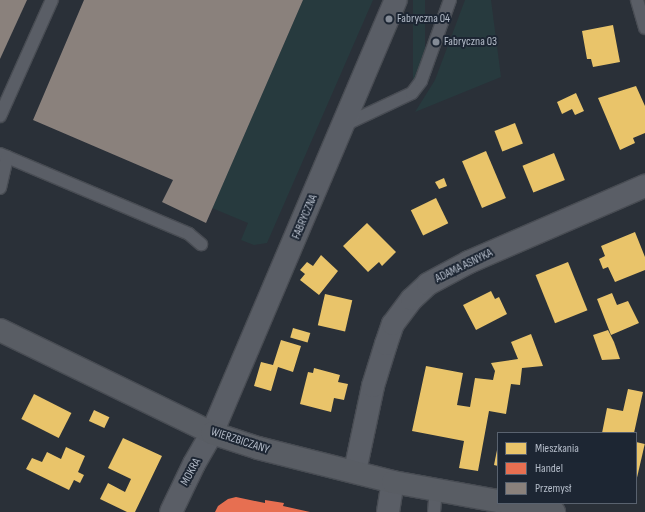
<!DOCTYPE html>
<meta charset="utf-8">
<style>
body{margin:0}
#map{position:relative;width:645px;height:512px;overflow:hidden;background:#2a3038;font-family:"Sofia Sans Condensed",sans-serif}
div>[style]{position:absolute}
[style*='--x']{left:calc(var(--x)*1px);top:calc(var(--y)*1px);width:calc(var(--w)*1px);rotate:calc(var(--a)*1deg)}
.green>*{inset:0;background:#273a3e;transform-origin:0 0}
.homes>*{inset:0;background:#e9c46a;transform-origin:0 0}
.shops>*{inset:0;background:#e76f51}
.industry>*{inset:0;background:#8a817c}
.roads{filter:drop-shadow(1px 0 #484c53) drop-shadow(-1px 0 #484c53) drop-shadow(0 1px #484c53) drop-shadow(0 -1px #484c53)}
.lane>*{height:12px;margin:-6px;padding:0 6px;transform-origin:6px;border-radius:6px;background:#5a5e66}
.street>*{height:22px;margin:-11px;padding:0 11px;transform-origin:11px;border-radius:11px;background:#5a5e66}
.secondary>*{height:22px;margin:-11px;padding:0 11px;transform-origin:11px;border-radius:11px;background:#595d64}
.dots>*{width:11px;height:11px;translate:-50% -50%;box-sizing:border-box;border:2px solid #1d2633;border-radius:50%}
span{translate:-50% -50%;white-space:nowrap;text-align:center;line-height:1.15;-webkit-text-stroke:4px #1d2633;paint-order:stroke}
.poi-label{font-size:12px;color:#b4bcc9}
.left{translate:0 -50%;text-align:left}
.street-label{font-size:12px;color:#b4bcc9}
.legend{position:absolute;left:497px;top:432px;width:140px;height:72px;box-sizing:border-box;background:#1d2633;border:1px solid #59626f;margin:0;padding:5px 7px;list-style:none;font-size:12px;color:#b4bcc9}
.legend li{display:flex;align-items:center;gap:8px;height:20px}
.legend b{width:20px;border:1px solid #59626f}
</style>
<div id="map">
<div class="green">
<div style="clip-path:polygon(303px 0,373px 0,267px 243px,254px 245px,241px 240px,248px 223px,212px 208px)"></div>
<div style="left:413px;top:0;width:12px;height:83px"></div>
<div style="clip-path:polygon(465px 0,491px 0,501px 77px,415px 112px,435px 80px)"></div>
</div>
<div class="homes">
<div style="clip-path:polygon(613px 25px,620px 62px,593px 67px,591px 59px,587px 59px,582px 31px)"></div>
<div style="clip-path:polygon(636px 86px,645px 106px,645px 133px,633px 138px,635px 143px,620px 150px,598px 98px)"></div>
<div style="clip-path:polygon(576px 93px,584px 111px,575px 115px,572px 109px,562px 114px,557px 102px)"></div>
<div style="left:515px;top:123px;width:22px;height:22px;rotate:69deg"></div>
<div style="left:486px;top:151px;width:51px;height:26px;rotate:67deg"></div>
<div style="left:554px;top:153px;width:29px;height:34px;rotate:68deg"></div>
<div style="clip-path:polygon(444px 178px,447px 186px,439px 189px,435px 182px)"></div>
<div style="left:436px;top:198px;width:28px;height:28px;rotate:64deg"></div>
<div style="clip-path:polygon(367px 223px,396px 252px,382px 266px,379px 262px,368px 272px,343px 246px)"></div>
<div style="clip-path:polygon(635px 232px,645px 257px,645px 270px,615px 282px,608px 267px,603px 269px,599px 259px,605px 256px,601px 246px)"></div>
<div style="clip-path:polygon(321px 255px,338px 271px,319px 295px,300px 280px,305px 274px,300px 270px,307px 262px,313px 266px)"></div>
<div style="left:568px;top:262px;width:52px;height:35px;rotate:68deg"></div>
<div style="clip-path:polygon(491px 291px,495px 299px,499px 297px,507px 314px,476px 330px,463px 305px)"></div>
<div style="clip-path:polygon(612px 293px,617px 305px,628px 301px,639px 323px,611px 335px,597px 299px)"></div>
<div style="left:325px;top:294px;width:28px;height:32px;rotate:13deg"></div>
<div style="left:293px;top:328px;width:18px;height:10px;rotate:16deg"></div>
<div style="clip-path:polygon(608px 330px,614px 342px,620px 359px,602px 360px,593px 335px)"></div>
<div style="clip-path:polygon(531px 334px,543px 366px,522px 368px,520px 385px,511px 384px,506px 414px,489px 411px,478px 471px,459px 468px,464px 441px,412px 431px,426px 366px,463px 373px,457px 405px,470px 407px,475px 378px,493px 380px,495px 371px,491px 363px,518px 359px,511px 342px)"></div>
<div style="clip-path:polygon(281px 340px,301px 346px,293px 372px,278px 367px,271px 391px,254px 386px,261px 362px,273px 365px)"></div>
<div style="clip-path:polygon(314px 368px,340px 375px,338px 382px,348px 384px,344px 400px,334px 398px,331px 412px,300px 404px,308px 372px,313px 373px)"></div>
<div style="clip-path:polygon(628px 389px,643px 392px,634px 433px,602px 433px,607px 408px,623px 411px)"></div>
<div style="left:34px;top:394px;width:42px;height:28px;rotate:27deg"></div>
<div style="left:94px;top:410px;width:17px;height:12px;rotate:25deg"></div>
<div style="clip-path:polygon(123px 438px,162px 456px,135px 512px,127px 512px,100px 499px,108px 483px,125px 492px,131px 479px,108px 468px)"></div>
<div style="left:636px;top:442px;width:9px;height:49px;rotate:13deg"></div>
<div style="clip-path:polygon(66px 447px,85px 456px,78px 472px,84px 475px,80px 483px,74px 480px,69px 490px,26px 469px,32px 458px,42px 462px,47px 452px,61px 459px)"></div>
<div style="clip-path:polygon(497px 450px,498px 450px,498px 466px,494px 465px)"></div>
</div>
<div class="shops">
<div style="clip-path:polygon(236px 497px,265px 503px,265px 500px,284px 503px,283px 506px,310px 512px,215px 512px,218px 506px,228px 499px)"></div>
</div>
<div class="industry">
<div style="clip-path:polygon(0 0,27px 0,0 59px)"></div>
<div style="clip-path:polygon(84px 0,303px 0,206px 223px,162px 202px,173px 180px,33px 120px)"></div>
</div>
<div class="roads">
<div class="lane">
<div style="--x:637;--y:0;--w:29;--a:74"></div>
<div style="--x:0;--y:116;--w:127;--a:-65.9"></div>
<div style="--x:344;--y:125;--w:75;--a:-25.2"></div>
<div style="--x:412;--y:93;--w:15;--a:-53"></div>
<div style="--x:421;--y:81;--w:86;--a:-70.3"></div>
<div style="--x:0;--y:154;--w:205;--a:22.9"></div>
<div style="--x:189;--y:234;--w:16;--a:40"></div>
<div style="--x:0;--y:188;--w:32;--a:-77"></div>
<div style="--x:434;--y:512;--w:23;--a:-85"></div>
</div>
<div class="street">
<div style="--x:355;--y:471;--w:87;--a:-78"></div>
<div style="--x:373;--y:386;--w:44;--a:-72.8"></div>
<div style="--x:386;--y:344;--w:21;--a:-71"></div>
<div style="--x:393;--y:324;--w:31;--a:-53"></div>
<div style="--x:412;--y:299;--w:22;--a:-43"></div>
<div style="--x:428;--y:284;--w:47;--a:-28.2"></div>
<div style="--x:469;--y:262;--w:192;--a:-23.4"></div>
<div style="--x:171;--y:512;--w:53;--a:-64.4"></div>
<div style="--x:194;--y:464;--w:36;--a:-60"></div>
<div style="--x:212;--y:433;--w:470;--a:-67"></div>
<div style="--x:388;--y:512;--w:30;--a:-81"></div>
</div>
<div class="secondary">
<div style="--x:0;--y:330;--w:236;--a:25.9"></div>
<div style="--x:212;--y:433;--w:48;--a:18.1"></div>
<div style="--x:258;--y:448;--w:139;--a:14.1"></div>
<div style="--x:393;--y:482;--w:107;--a:10.3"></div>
<div style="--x:508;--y:503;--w:47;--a:11.1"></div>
</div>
</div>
<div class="dots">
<div style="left:389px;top:19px;background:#848b96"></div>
<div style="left:436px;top:42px;background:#848b96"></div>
</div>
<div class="poi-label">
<span class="left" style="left:397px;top:19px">Fabryczna 04</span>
<span class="left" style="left:444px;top:42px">Fabryczna 03</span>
</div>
<div class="street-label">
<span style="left:305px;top:217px;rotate:-67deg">FABRYCZNA</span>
<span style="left:464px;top:266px;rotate:-26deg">ADAMA ASNYKA</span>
<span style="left:240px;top:441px;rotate:18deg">WIERZBICZANY</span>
<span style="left:191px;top:472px;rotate:-61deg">MOKRA</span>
</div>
<ul class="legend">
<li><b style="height:11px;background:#e9c46a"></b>Mieszkania</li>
<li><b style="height:11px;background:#e76f51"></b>Handel</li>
<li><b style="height:11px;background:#8a817c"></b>Przemysł</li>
</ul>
</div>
